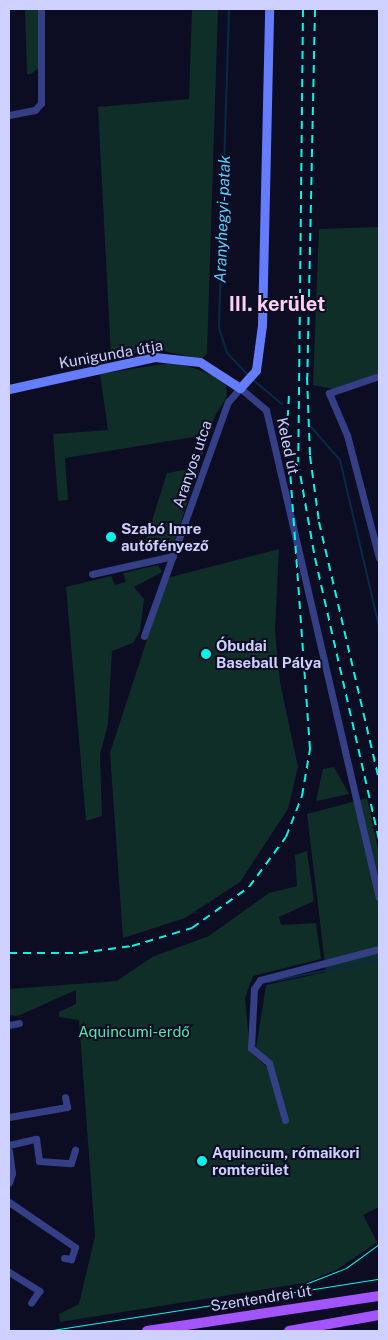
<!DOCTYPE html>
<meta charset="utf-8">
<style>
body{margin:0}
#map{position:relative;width:388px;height:1340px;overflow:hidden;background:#0c0c23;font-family:"Public Sans",sans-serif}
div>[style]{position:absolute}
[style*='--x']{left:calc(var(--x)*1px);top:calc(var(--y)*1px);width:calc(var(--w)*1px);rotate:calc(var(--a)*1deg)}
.green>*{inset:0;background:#0f2e27}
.stream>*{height:2px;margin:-1px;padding:0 1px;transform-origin:1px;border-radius:1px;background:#082a46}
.street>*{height:7px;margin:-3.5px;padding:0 3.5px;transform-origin:3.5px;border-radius:3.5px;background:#343f86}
.secondary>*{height:9px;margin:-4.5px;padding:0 4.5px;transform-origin:4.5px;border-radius:4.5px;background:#657cff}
.primary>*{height:10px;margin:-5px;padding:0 5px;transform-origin:5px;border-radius:5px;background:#a255ff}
.tram>*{height:1px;margin:-0.5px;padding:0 0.5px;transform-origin:0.5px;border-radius:0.5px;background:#00f9e7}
.rail>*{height:2px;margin-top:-1px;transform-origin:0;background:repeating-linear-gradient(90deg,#00f9e7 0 8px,transparent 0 14px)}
.dots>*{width:14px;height:14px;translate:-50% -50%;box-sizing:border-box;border:2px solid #0c0c23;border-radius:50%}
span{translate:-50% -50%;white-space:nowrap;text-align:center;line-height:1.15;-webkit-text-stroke:4px #0c0c23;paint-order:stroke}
.street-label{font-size:15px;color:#ced1ff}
.poi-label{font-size:15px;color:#ced1ff;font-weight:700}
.left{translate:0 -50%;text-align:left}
.park-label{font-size:15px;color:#52e7a8}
.water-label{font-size:16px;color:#5cd0ff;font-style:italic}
.district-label{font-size:20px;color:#ffd0f6;font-weight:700}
.frame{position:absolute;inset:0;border:10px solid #ced1ff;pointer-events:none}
</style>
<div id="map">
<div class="green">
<div style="clip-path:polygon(25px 9px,38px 9px,40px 67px,31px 74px,27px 74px)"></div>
<div style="clip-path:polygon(192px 9px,218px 9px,207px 354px,201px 359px,164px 351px,111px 356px,98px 107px,189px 99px)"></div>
<div style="clip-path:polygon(379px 227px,379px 376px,338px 390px,313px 385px,319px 229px)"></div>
<div style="clip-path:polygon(176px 362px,216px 376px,226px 385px,227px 396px,215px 416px,174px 543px,166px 546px,158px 541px,145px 543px,167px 473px,195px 468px,206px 435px,65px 458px,68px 500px,58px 501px,53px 434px,108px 430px,100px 374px)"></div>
<div style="clip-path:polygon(279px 549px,275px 631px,280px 682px,298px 767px,288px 809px,240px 882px,185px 918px,123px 938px,110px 753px,167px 578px)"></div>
<div style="clip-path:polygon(158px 565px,162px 572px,134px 587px,144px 599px,140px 631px,133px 643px,112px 651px,108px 724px,100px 754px,102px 816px,86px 821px,66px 587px,111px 576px,115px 585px,126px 582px,123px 573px)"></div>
<div style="clip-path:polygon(334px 767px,349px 794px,316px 801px,323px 769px)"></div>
<div style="clip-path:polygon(367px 798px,379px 853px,379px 1207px,363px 1215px,377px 1242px,338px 1269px,304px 1283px,60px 1322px,59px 1314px,79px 1304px,95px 1236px,79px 1020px,59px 1017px,59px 1012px,76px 1004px,76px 990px,18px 1016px,9px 1015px,9px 989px,117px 981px,152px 957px,209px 936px,269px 893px,297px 886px,295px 855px,307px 851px,314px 901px,279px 917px,281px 925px,316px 923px,321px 959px,253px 976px,245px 998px,250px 1052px,268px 1068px,282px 1122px,288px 1122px,272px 1062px,256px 1049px,266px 985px,326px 972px,307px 814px)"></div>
</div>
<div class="stream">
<div style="--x:229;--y:9;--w:319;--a:91.8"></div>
<div style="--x:219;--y:328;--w:26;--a:72"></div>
<div style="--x:227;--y:353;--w:29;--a:46"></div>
<div style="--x:252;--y:379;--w:39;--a:40"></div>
<div style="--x:311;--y:427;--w:44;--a:48.7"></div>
<div style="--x:340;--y:460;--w:171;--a:76.8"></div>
<div style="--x:268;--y:982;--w:113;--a:-11.2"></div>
</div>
<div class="street">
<div style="--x:9;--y:115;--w:26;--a:-11"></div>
<div style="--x:35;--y:110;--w:9;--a:-49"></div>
<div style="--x:41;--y:103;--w:94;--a:-90"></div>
<div style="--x:379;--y:376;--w:53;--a:161.2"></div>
<div style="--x:329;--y:393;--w:46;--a:66.8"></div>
<div style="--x:347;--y:435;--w:127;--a:75.4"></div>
<div style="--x:92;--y:574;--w:83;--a:-12.5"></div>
<div style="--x:144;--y:636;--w:249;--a:-70.3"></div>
<div style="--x:228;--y:402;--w:18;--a:-49"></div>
<div style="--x:240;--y:388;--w:34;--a:40"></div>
<div style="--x:266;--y:410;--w:501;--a:76.96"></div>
<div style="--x:9;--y:1025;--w:10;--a:-11"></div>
<div style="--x:9;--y:1117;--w:59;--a:-9.8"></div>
<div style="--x:67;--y:1107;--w:10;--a:-101"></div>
<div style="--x:285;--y:1120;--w:59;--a:-105.7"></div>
<div style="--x:269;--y:1063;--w:23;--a:-140"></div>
<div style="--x:251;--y:1048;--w:59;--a:-87.1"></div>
<div style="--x:254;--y:989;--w:11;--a:-56"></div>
<div style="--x:260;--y:980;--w:123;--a:-14.6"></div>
<div style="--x:9;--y:1145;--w:28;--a:-13"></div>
<div style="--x:36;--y:1139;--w:22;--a:82"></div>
<div style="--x:39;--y:1161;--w:32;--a:4"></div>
<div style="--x:71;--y:1163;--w:14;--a:-73"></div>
<div style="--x:9;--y:1151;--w:22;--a:82"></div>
<div style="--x:12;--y:1173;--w:10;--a:107"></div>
<div style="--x:9;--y:1202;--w:80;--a:34.3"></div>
<div style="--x:75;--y:1247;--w:13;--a:108"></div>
<div style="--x:71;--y:1259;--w:7;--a:-172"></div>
<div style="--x:9;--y:1272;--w:36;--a:32"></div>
<div style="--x:39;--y:1291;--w:14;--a:124"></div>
</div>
<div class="secondary">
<div style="--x:9;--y:389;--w:149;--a:-12.4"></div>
<div style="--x:155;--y:357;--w:45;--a:6.3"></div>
<div style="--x:200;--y:362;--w:48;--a:33"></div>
<div style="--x:240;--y:388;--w:24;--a:-48"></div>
<div style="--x:256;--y:370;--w:45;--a:-82.4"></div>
<div style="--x:262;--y:325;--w:316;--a:-88.7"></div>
</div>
<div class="primary">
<div style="--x:147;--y:1331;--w:235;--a:-8.6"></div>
<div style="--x:289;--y:1331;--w:91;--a:-10.1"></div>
</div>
<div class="tram">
<div style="--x:300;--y:1286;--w:49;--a:-21.4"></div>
<div style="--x:346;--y:1268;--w:41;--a:-36"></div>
<div style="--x:46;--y:1331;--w:337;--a:-8.9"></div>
</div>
<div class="rail">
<div style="--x:303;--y:9;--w:453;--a:90.6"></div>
<div style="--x:298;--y:462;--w:97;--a:80"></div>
<div style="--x:315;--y:558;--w:289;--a:77.2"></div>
<div style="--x:315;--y:9;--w:368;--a:91.2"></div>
<div style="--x:307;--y:377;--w:79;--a:87.8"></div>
<div style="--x:310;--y:456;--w:67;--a:82.2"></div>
<div style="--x:319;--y:522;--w:265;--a:76.9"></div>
<div style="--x:9;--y:953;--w:71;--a:0"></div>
<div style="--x:80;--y:953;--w:52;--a:-7.7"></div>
<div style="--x:132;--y:946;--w:63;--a:-16.7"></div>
<div style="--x:192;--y:928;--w:70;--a:-35.7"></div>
<div style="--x:249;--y:887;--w:62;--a:-53.5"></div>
<div style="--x:286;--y:837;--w:44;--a:-68.7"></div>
<div style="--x:302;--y:796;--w:48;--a:-80.3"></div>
<div style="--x:310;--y:749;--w:318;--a:-94.1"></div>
<div style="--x:287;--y:432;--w:39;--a:-87"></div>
</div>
<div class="dots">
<div style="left:111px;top:537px;background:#00f9e7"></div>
<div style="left:206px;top:654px;background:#00f9e7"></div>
<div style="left:202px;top:1161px;background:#00f9e7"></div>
</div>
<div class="street-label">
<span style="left:111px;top:354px;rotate:-10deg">Kunigunda útja</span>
<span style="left:288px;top:446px;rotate:78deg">Keled út</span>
<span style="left:192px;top:464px;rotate:-71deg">Aranyos utca</span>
<span style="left:261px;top:1298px;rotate:-9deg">Szentendrei út</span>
</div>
<div class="poi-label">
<span class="left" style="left:121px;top:537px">Szabó Imre<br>autófényező</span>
<span class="left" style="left:216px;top:654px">Óbudai<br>Baseball Pálya</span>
<span class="left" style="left:212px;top:1161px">Aquincum, rómaikori<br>romterület</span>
</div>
<div class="park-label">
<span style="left:134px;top:1032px">Aquincumi-erdő</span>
</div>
<div class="water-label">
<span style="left:223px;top:219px;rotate:-88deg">Aranyhegyi-patak</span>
</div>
<div class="district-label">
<span style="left:277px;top:304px">III. kerület</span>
</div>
<div class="frame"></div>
</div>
